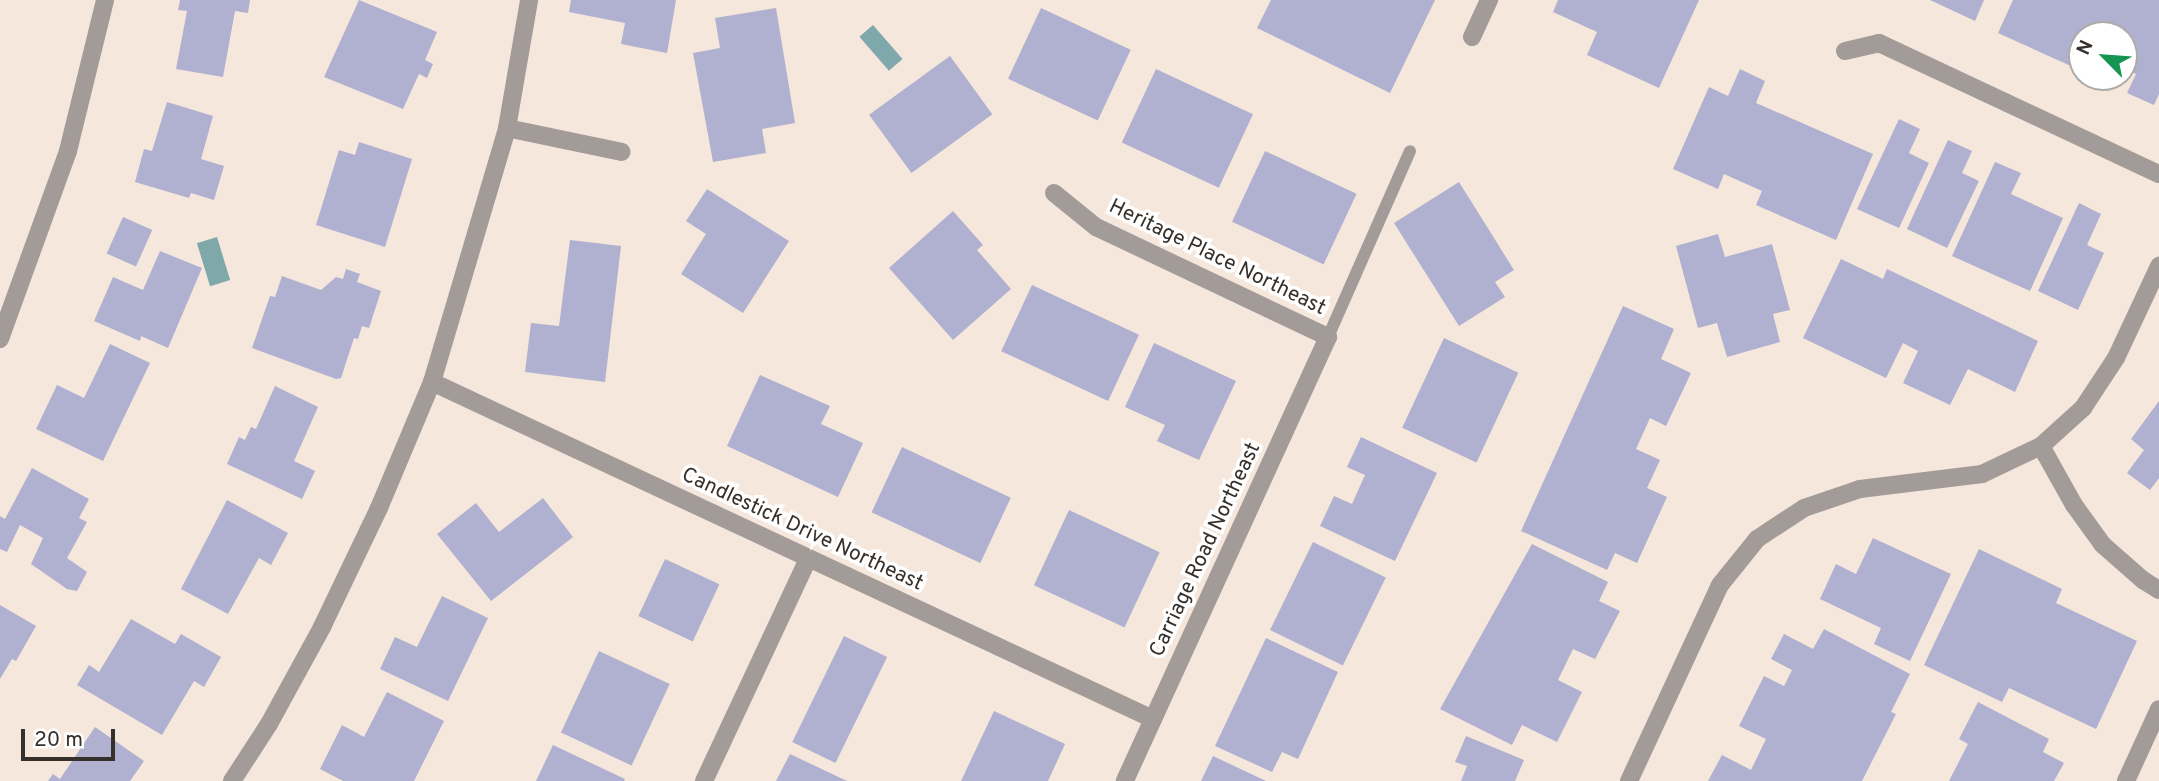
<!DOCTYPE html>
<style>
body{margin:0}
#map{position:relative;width:2159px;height:781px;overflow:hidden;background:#f5e7db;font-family:Overpass,sans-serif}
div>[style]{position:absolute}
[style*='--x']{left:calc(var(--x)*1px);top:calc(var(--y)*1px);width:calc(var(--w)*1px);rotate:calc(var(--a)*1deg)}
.water>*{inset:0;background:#7ea8a9;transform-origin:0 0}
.building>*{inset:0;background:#b0b0d0;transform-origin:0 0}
.service>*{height:12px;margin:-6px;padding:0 6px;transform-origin:6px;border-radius:6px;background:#a29b98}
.minor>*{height:18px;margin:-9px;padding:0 9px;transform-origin:9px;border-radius:9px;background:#a29b98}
span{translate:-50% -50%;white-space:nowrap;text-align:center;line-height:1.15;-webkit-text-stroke:7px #fff;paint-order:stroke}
.street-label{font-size:21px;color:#35302b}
.north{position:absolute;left:2068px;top:21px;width:70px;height:70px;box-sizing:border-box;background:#fff;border:2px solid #aeacaa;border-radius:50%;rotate:295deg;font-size:19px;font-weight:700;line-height:28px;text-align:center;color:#35302b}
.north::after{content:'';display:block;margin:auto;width:24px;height:32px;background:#159452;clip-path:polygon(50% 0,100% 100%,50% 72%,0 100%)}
.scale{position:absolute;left:21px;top:729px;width:94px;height:32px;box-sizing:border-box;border:4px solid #35302b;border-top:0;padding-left:9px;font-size:21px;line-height:24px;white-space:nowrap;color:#35302b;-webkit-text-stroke:5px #fff;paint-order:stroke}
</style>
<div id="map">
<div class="water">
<div style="left:873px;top:25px;width:45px;height:18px;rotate:49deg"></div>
<div style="left:217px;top:237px;width:45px;height:21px;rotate:73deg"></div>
</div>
<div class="building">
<div style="clip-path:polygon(180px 0,250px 0,248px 13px,235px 11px,223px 77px,176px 69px,187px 11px,178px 10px)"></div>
<div style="clip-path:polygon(359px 0,437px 32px,425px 60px,433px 64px,427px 78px,419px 74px,403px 109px,324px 77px)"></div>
<div style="clip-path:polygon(571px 0,676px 0,667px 53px,621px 44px,625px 23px,569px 12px)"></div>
<div style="clip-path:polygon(1271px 0,1435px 0,1390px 93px,1257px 28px)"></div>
<div style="clip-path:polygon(1558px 0,1699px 0,1659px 88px,1587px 55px,1597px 32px,1553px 12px)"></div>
<div style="clip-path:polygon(1930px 0,1984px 0,1975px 21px)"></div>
<div style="clip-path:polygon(2013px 0,2159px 0,2159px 94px,2154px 105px,2127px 93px,2136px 74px,2126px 70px,2124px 74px,2124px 35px,2082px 35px,2082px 71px,1998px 33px)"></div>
<div style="clip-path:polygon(776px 8px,795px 123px,762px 129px,766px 153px,713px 162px,693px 53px,720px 48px,715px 18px)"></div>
<div style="left:1041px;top:8px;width:99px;height:78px;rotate:25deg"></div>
<div style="left:950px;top:56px;width:72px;height:100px;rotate:54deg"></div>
<div style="left:1156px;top:69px;width:107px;height:81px;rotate:25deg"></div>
<div style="clip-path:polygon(1740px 69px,1765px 81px,1756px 103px,1873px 154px,1836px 240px,1756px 205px,1762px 191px,1724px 174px,1718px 189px,1673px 169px,1709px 87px,1728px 96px)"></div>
<div style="clip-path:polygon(2095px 77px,2123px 77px,2118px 88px)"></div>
<div style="clip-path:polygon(167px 102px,213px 116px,201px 159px,224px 166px,214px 200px,191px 193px,189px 198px,135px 182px,144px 149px,152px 151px)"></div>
<div style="clip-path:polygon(1899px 119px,1920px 129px,1909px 153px,1929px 163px,1899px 228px,1857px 209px)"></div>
<div style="clip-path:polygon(1948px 140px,1972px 151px,1962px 173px,1979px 181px,1947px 248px,1907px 229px)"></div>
<div style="clip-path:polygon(359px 142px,412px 159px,385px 247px,316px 225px,339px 150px,355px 155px)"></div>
<div style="left:1265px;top:151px;width:101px;height:78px;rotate:25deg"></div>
<div style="clip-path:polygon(1995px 162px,2021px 173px,2011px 194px,2063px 218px,2030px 291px,1952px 256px)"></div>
<div style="clip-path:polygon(1459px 182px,1514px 270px,1495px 282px,1505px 297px,1459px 326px,1394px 223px)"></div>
<div style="clip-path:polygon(707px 189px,789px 241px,743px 313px,681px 274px,706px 234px,686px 221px)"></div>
<div style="clip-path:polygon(2079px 203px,2101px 214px,2087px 245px,2104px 253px,2078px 310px,2038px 291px)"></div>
<div style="clip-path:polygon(953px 211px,983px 245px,977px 250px,1011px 289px,953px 340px,889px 268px)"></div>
<div style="left:123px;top:217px;width:32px;height:40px;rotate:24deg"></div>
<div style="clip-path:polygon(1718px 234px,1725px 257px,1772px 244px,1790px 310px,1773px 314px,1780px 342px,1727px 357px,1717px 323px,1698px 328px,1676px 246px)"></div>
<div style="clip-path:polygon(570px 240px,621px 246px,605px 382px,525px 372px,531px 323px,559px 326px)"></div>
<div style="clip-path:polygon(160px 251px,202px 268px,168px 348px,141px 336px,140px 341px,94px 321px,113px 277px,143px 290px)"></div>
<div style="clip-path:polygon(1841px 259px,1883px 279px,1887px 269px,2038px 341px,2015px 392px,1968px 369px,1950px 405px,1903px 383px,1918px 351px,1903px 343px,1886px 378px,1803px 338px)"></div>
<div style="clip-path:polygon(346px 269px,360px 274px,357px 282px,381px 291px,369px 328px,362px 326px,358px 339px,354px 338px,341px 378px,336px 379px,252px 348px,270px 296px,275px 297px,282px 276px,321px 290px,336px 277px,343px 279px)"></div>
<div style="left:1032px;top:285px;width:118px;height:73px;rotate:25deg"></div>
<div style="clip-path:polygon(1623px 306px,1674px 329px,1661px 359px,1691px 373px,1666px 426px,1650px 418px,1636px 449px,1660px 460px,1647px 488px,1667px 497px,1637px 563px,1615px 553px,1607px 570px,1521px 531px)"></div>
<div style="left:1444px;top:338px;width:82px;height:99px;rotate:25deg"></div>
<div style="clip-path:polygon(1154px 343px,1236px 381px,1199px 460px,1157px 441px,1165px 425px,1125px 407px)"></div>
<div style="clip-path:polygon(110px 344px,150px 363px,103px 461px,36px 429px,57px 385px,84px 398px)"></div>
<div style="clip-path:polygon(760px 375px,830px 406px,821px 424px,863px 443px,838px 497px,727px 446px)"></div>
<div style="clip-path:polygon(275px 386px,318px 407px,294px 461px,315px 471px,302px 499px,227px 464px,239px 437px,245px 440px,251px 427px,256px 429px)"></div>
<div style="clip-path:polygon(2159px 401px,2159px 478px,2150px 490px,2127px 473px,2144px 450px,2131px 439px)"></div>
<div style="clip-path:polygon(1361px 437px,1437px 473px,1395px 561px,1320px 526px,1334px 496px,1352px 504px,1365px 475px,1347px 467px)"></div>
<div style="left:902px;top:447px;width:120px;height:72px;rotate:25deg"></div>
<div style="clip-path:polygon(32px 468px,89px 499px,79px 518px,87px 522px,67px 558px,87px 572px,77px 591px,67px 589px,31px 564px,43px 538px,20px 525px,7px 552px,0 549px,0 516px,5px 519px)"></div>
<div style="clip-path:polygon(543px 498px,573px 537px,491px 601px,437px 534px,476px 503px,499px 532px)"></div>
<div style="clip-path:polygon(227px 500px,288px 533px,271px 565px,259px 558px,228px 614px,181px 589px)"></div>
<div style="left:1069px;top:510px;width:100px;height:83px;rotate:25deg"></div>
<div style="clip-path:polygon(1873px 538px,1951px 574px,1910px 661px,1874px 644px,1881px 628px,1820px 599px,1836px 564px,1856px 574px)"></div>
<div style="left:1313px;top:542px;width:81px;height:98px;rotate:26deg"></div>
<div style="clip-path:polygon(1532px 544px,1608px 582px,1599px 601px,1620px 611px,1595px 659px,1573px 649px,1558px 680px,1582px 692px,1557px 742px,1522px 725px,1512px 745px,1440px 709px)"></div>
<div style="clip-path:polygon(1979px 549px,2062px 589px,2056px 603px,2137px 641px,2096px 729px,2009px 688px,2002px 702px,1924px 665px)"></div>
<div style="left:665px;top:559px;width:60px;height:63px;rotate:25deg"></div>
<div style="clip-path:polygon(442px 596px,488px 618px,448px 701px,380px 669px,395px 637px,417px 647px)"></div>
<div style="clip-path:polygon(0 605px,36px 626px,16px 661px,12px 659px,0 679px)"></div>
<div style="clip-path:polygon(131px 619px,175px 644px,181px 634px,221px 657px,204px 687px,194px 681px,162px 735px,77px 685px,89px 665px,99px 672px)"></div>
<div style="clip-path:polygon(1824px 629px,1910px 674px,1891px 712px,1896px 714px,1862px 781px,1708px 781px,1722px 755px,1751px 770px,1766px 739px,1739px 726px,1764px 676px,1784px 686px,1792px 670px,1771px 659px,1784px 634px,1813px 649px)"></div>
<div style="left:844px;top:636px;width:48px;height:118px;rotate:26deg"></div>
<div style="clip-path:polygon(1266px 638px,1338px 672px,1298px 759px,1282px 752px,1272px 772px,1215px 746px)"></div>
<div style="left:599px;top:651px;width:78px;height:90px;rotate:25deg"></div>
<div style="clip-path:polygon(387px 692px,444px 721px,414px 781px,343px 781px,320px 769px,342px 725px,364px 737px)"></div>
<div style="clip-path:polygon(1978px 702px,2049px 739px,2043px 752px,2064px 763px,2054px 781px,1949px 781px,1968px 744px,1959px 739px)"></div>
<div style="clip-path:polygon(994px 711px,1065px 744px,1048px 781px,961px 781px)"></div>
<div style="clip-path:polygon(95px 727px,144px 761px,130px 781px,48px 781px,53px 774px,60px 779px)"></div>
<div style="clip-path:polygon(1466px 736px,1524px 760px,1515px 781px,1461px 781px,1467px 766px,1455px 762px)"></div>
<div style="clip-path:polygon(553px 745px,625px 779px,624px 781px,536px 781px)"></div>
<div style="clip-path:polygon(790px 754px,847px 781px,776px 781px)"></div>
<div style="clip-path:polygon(1213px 756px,1266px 781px,1201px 781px)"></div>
</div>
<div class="service">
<div style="--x:1328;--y:337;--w:203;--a:-66.2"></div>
</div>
<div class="minor">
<div style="--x:1472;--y:37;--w:41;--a:-65.3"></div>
<div style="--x:1845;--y:51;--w:35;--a:-13"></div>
<div style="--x:1879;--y:43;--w:309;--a:25.1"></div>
<div style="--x:507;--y:128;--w:117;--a:11.8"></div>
<div style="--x:1054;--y:193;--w:54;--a:39"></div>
<div style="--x:1096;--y:227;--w:257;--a:25.4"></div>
<div style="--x:1328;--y:337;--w:488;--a:114.6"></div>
<div style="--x:0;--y:339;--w:200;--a:-70.1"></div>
<div style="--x:68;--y:151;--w:155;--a:-76.2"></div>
<div style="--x:432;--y:382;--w:796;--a:25.05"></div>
<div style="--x:2041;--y:446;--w:68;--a:60.8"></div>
<div style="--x:2074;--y:505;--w:49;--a:54.1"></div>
<div style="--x:2103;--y:545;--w:53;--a:41.2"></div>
<div style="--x:2143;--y:580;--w:19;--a:32"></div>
<div style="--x:232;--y:781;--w:68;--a:-57"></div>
<div style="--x:269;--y:724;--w:111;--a:-61.3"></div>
<div style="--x:322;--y:627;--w:132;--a:-64.4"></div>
<div style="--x:379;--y:508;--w:137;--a:-67.2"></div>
<div style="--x:432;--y:382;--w:265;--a:-73.5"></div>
<div style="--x:507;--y:128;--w:130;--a:-80.2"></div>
<div style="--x:704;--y:781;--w:245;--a:-64.9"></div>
<div style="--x:1629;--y:781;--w:216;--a:-65.1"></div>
<div style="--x:1720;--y:585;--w:59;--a:-51.2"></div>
<div style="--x:1757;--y:539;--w:56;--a:-33.4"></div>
<div style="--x:1804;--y:508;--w:59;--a:-18.7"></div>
<div style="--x:1860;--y:489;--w:123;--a:-7"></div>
<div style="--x:1982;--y:474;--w:65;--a:-25.4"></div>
<div style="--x:2041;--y:446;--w:57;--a:-42.1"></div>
<div style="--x:2083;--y:408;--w:60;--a:-56.6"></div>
<div style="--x:2116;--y:358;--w:102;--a:-64.9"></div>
<div style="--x:2126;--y:781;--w:79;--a:-65.4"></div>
</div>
<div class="street-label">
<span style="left:1217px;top:258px;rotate:26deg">Heritage Place Northeast</span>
<span style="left:802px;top:530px;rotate:25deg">Candlestick Drive Northeast</span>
<span style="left:1206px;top:550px;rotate:-65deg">Carriage Road Northeast</span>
</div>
<div class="north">N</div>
<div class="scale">20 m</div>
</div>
